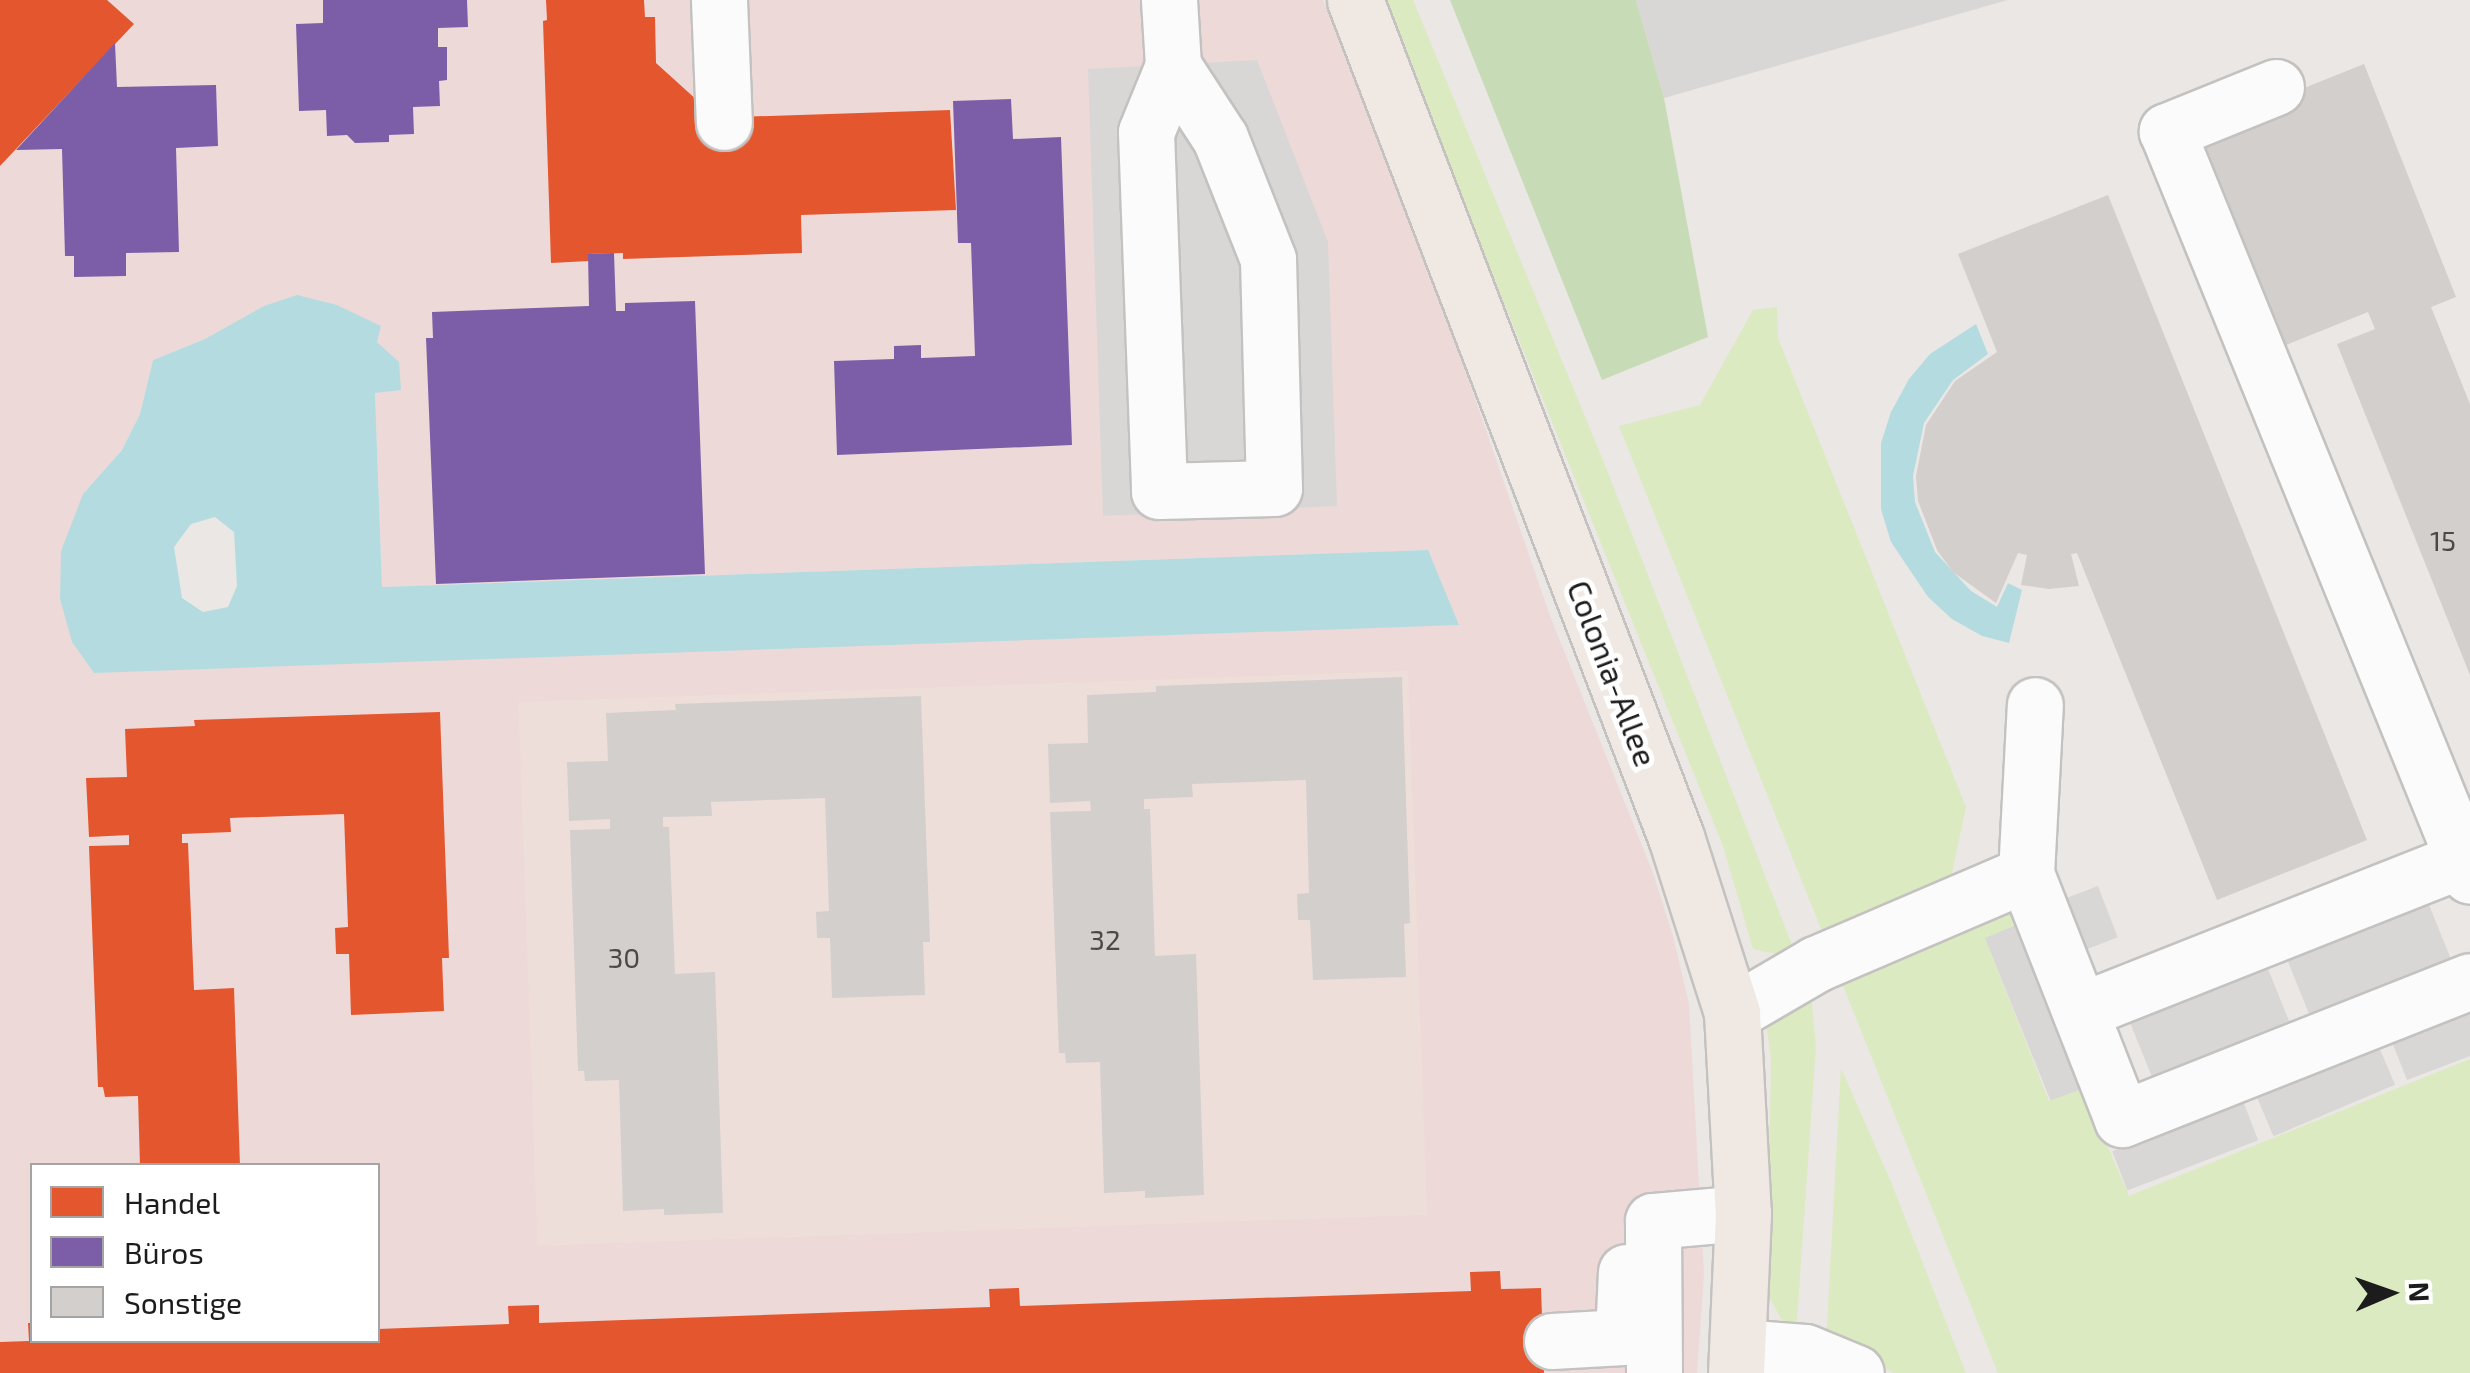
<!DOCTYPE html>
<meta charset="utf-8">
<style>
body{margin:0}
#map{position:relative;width:2470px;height:1373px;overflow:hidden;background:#eae7e4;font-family:"Exo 2",sans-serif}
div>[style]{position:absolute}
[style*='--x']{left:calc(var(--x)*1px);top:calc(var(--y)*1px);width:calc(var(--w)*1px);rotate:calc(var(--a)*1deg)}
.residential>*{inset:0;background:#d9d7d6}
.commercial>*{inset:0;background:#eed9d9}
.religious>*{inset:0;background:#d8d7d6;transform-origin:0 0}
.military>*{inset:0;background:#eededa;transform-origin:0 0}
.grass>*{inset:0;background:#dbeac0}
.forest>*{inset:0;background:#c8dbb7}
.water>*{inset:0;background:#b4dce0}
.shops>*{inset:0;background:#e4572e}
.offices>*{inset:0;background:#7b5ea7}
.building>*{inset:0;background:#d3cfcd}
.roads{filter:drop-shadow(2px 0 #c3c2c0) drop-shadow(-2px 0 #c3c2c0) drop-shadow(0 2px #c3c2c0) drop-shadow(0 -2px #c3c2c0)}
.minor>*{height:55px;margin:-27.5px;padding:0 27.5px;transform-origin:27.5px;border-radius:27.5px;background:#fcfbfb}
.major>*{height:55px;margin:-27.5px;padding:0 27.5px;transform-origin:27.5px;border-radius:27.5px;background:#f0e9e3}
span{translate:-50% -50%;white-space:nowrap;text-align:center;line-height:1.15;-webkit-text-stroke:10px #fff;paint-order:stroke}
.number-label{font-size:28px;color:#4a4948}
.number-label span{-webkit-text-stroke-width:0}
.street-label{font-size:32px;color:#1c1c1c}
.legend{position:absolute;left:30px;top:1163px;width:350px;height:180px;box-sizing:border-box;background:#fff;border:2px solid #a4a4a4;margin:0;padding:12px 18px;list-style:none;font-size:30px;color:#1c1c1c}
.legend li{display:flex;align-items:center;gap:20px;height:50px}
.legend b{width:50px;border:2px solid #a4a4a4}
.north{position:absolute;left:2340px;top:1243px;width:100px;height:100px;-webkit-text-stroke:8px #fff;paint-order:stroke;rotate:88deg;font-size:28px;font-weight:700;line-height:40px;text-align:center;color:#1c1c1c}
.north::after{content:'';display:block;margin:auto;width:35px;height:45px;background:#1c1c1c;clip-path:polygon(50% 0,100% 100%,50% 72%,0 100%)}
</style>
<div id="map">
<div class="residential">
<div style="clip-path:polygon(1636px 0,2008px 0,1664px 98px)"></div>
</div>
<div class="commercial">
<div style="clip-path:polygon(evenodd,0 0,1323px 0,1447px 317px,1550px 616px,1653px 873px,1673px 936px,1689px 1004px,1704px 1274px,1697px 1373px,0 1373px,0 0,205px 339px,376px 342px,386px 355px,401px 389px,375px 392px,382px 587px,1427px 550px,1458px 625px,72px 642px,83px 494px,122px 450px,140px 414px,153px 360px,205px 339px,0 0,32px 1166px,378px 1166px,378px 1340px,32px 1340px,32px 1166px)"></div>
</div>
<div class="religious">
<div style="clip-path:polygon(1257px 60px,1328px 242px,1337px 506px,1103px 516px,1088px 69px)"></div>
<div style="left:2098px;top:886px;width:55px;height:35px;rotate:69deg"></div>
<div style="left:2425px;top:895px;width:72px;height:152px;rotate:68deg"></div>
<div style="left:2018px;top:924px;width:177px;height:36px;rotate:68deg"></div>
<div style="left:2264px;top:959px;width:72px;height:148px;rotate:68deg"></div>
<div style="clip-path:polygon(2470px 1011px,2470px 1056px,2407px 1080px,2392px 1042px)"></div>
<div style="left:2379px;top:1047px;width:41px;height:132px;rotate:67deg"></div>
<div style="left:2243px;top:1101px;width:42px;height:140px;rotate:69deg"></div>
</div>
<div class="military">
<div style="left:1408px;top:671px;width:544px;height:890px;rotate:88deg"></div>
</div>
<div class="grass">
<div style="clip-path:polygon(1382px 0,1413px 0,1605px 465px,1794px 950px,1781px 955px,1753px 949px,1723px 846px)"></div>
<div style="clip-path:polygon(1777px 307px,1778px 338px,1966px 807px,1951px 877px,1824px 936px,1619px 426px,1700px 405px,1753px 310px)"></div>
<div style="clip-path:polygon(2011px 910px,2018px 924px,1985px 938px,2049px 1101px,2083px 1089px,2129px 1196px,2470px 1059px,2470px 1373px,1998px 1373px,1836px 968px)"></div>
<div style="clip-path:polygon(1810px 983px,1816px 1046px,1796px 1334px,1784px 1324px,1767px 1293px,1771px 1058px,1765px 1014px)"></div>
<div style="clip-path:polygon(1841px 1068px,1891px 1182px,1966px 1373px,1893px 1373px,1871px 1359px,1826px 1345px)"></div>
</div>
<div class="forest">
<div style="clip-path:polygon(1450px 0,1636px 0,1664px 98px,1708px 337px,1602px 380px)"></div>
</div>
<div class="water">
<div style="clip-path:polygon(evenodd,297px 295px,337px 305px,381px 326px,377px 342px,399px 362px,401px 390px,375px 393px,382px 587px,1428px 550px,1459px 625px,94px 673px,72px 642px,60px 599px,61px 551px,83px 494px,122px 450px,140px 414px,153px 360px,205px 339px,264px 306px,297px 295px,215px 517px,234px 532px,237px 586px,228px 607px,203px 612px,182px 598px,174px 547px,191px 524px,215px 517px)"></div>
<div style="clip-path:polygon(1976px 324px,1988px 354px,1953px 380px,1924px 423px,1913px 476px,1915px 502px,1935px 552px,1971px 591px,1997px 607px,2008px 583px,2022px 590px,2009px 643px,1982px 636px,1952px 619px,1928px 597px,1891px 542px,1881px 509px,1881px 443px,1891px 412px,1909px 379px,1930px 354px)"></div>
</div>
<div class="shops">
<div style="clip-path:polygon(0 0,107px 0,134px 24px,0 166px)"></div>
<div style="clip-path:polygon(546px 0,644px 0,645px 17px,655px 17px,656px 63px,709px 111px,736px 117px,950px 110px,956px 210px,801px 215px,802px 253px,623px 259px,623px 253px,588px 254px,589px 261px,551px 263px,543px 21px,547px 20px)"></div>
<div style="clip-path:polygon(440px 712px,449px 958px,442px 958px,444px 1011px,351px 1015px,349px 954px,336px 954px,335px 928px,348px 927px,344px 814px,230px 818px,231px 832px,182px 834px,182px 843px,188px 843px,194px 990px,234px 988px,240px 1166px,140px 1166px,138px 1096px,105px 1097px,103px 1087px,98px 1087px,89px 846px,129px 845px,129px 835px,89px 837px,86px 778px,127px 777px,125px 729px,195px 726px,194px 720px)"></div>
<div style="clip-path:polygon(1500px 1271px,1501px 1289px,1541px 1288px,1544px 1373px,0 1373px,0 1342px,29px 1341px,28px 1323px,32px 1323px,32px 1340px,378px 1340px,378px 1329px,509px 1324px,508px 1306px,539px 1305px,539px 1323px,990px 1307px,989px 1289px,1019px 1288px,1020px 1306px,1471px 1291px,1470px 1272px)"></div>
</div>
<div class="offices">
<div style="clip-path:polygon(323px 0,467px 0,468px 27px,438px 28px,438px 47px,447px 47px,447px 80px,439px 81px,440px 106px,413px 107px,414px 134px,389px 135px,389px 142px,355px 143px,347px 135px,327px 136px,326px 110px,299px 111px,296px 24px,323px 23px)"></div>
<div style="clip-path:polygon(115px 43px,117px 87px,216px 85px,218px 146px,176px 148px,179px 252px,126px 253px,126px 276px,74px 277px,74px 256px,65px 256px,62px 149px,16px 150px)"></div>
<div style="clip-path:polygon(1011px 99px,1013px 139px,1061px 137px,1072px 445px,837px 455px,834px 361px,894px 359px,894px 346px,921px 345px,921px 358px,975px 356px,971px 243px,958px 243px,953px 101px)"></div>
<div style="clip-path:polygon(614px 253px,616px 311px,625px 311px,625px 303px,695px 301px,705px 574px,436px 584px,426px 338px,433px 338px,432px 312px,589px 306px,588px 254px)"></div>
</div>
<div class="building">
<div style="clip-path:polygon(2364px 64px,2456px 297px,2431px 307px,2470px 404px,2470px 675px,2337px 344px,2375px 329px,2368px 312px,2286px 345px,2199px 130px)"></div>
<div style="clip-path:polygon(2108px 195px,2367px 840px,2217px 900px,2077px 553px,2071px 554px,2079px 586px,2049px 589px,2021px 585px,2027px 555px,2018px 553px,1996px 603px,1953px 572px,1937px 550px,1918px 501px,1916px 476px,1926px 425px,1955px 381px,1997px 352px,1958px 254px)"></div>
<div style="clip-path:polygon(1402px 677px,1410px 923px,1404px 924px,1406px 977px,1313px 980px,1310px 920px,1298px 920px,1297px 894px,1309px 893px,1306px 780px,1192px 784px,1193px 797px,1144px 799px,1144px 809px,1150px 809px,1155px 956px,1196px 954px,1204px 1195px,1145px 1198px,1145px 1191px,1104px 1193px,1100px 1062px,1066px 1063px,1065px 1053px,1059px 1053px,1050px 812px,1091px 811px,1090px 801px,1050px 803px,1048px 744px,1088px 743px,1087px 695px,1156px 692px,1156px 686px)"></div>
<div style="clip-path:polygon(921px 696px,930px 942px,923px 942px,925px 995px,832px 998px,830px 938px,817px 938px,816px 912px,829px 911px,825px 798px,711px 802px,712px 816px,663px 817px,663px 827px,669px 827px,675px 974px,715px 972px,723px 1213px,664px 1215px,664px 1209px,623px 1211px,619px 1080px,585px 1081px,584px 1071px,578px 1071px,570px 830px,610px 829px,610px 819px,569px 821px,567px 762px,608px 761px,606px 713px,676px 710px,675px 704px)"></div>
</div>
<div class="roads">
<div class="minor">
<div style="--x:719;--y:0;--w:122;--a:87.7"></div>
<div style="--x:1169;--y:0;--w:66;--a:86.5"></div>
<div style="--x:1173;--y:66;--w:71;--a:112.2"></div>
<div style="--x:1146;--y:132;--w:359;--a:87.9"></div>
<div style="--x:1159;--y:491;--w:115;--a:-1.5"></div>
<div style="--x:1274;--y:488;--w:229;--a:-91.5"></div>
<div style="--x:1268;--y:259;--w:130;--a:-111.6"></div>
<div style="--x:1220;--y:138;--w:86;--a:-123.1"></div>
<div style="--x:2276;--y:87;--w:118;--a:158"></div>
<div style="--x:2167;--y:131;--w:804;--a:67.87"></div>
<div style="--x:2026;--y:874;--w:169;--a:-87"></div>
<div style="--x:2080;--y:1011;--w:412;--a:-21.6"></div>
<div style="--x:1732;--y:1013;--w:97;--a:-30.3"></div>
<div style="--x:1816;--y:964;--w:228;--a:-23.2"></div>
<div style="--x:2026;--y:874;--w:263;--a:68.6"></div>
<div style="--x:2122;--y:1119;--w:374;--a:-21.6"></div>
<div style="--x:1552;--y:1341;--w:71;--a:-3.2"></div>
<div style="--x:1623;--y:1337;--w:65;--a:-87.4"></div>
<div style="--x:1738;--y:1347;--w:67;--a:4.3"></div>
<div style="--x:1805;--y:1352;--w:55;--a:22.4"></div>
<div style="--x:1654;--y:1373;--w:152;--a:-90.4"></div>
<div style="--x:1653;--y:1221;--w:90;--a:-5.1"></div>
</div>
<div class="major">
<div style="--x:1355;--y:0;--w:896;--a:69.02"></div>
<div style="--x:1676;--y:837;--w:185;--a:72.3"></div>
<div style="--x:1732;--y:1013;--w:200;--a:86.9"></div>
<div style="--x:1743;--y:1213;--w:160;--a:92.5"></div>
</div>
</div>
<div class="number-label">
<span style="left:2443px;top:540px">15</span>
<span style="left:1105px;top:939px">32</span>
<span style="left:624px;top:957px">30</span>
</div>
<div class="street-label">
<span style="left:1613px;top:673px;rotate:69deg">Colonia-Allee</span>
</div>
<ul class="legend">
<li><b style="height:28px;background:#e4572e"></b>Handel</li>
<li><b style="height:28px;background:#7b5ea7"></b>Büros</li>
<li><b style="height:28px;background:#d3cfcd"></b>Sonstige</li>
</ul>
<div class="north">N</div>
</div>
